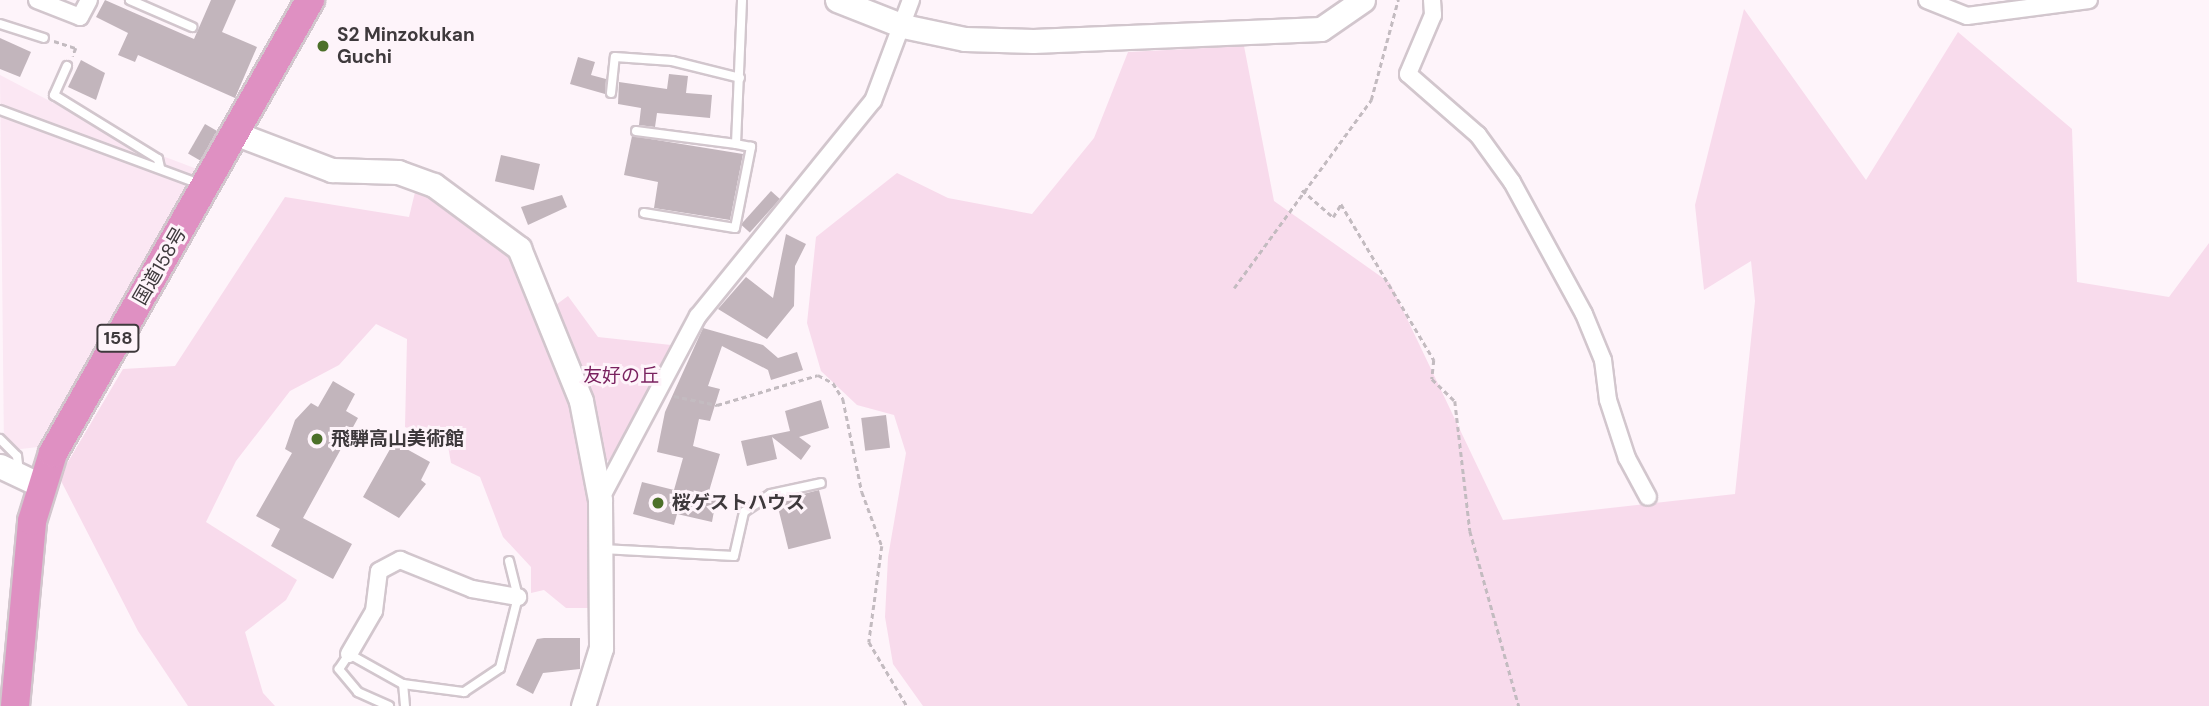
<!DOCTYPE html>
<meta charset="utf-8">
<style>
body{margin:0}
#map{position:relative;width:2209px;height:706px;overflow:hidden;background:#fef4fa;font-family:"DM Sans","Noto Sans JP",sans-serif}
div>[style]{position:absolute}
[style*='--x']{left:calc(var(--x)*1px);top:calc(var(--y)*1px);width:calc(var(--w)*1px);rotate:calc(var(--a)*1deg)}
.built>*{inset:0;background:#fbe7f3}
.green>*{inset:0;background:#f8dbec}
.building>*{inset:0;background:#c2b5bc;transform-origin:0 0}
.path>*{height:2.5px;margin-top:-1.25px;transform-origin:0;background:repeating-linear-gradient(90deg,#c3bbc0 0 5px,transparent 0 8.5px)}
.roads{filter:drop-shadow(2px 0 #d2c6cd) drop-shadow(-2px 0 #d2c6cd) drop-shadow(0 2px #d2c6cd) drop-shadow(0 -2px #d2c6cd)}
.lane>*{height:8px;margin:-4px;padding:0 4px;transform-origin:4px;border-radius:4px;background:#fff}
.street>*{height:16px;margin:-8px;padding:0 8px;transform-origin:8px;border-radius:8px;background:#fff}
.secondary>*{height:23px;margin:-11.5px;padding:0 11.5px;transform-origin:11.5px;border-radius:11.5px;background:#fff}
.highway>*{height:28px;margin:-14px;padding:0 14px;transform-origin:14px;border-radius:14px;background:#df90c2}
.dots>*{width:19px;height:19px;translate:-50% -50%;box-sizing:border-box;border:4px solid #fef4fa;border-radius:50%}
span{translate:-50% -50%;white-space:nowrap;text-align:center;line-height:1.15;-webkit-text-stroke:6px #fef4fa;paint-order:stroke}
.shield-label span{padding:2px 5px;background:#fef4fa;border:2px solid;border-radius:5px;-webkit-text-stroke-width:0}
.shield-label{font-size:18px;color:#3e393c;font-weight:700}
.poi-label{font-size:19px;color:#3e393c;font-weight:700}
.left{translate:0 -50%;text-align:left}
.street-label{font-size:19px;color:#3e393c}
.park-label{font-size:19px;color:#79215f}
</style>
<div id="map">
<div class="built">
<div style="clip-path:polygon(0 75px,136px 146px,205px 172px,38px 447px,4px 451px)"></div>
</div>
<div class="green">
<div style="clip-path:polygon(1744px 9px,1866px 180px,1958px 32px,2072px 129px,2077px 282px,2169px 297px,2209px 243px,2209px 706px,923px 706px,893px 664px,885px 617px,888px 557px,906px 453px,894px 415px,857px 405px,821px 371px,807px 323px,816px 237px,897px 173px,948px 198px,1032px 214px,1094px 138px,1128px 52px,1244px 46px,1274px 201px,1390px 283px,1503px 520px,1735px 494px,1755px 301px,1751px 261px,1704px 290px,1695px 205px)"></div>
<div style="clip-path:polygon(416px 188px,450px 201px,511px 254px,569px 399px,588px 503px,597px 608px,566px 608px,544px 590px,531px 593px,531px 567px,503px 537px,480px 477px,451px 463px,448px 446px,405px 427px,407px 339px,376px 324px,339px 365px,290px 391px,236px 461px,206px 522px,297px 580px,286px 600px,245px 632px,263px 693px,275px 706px,188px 706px,138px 631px,59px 477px,123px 369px,175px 366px,285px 197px,409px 217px)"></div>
<div style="clip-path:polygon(568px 296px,598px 337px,671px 345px,652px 396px,614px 464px,603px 458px,596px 409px,553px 307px)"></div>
</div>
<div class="building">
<div style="clip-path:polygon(105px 0,194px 39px,211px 0,236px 0,222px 32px,257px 47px,235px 98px,138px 55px,135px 62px,118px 55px,128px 33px,96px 17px)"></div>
<div style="clip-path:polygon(0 38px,31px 52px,20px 77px,0 69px)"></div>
<div style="clip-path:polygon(578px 57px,595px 62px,591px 75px,606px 79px,605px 94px,570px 84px)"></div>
<div style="clip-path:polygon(81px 60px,105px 73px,96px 100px,68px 87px)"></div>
<div style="clip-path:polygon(669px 74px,688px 76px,686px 93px,712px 95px,710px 118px,657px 113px,655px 127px,639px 125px,641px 108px,618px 104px,619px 82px,667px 89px)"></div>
<div style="left:205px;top:124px;width:14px;height:34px;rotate:30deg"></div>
<div style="clip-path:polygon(632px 136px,743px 154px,730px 220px,654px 208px,658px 182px,624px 175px)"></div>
<div style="left:501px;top:155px;width:40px;height:27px;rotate:13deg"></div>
<div style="left:771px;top:191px;width:12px;height:45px;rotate:42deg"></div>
<div style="clip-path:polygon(562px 195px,567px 207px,528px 225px,521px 207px)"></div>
<div style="clip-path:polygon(786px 234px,806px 244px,795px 266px,794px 306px,767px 339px,718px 309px,746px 277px,773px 298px)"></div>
<div style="clip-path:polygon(703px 328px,763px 345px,778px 358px,797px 352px,803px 370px,771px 380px,768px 370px,722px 346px,708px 386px,720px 389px,710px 421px,699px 419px,693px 446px,720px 454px,707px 498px,716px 500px,712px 522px,677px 514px,674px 525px,633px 514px,642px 482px,674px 490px,683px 458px,657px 452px,665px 412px)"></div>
<div style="clip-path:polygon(333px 381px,355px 394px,346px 411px,358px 418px,303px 518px,352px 544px,333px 579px,271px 546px,280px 529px,256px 516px,292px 453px,285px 449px,295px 420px,311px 403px,318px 407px)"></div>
<div style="clip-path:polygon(821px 400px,829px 428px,799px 437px,811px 446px,801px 460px,772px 437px,777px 459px,747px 466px,741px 441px,790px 431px,785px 411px)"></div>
<div style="left:886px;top:415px;width:33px;height:25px;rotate:83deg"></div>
<div style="clip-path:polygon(394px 442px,430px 462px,421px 480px,426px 484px,399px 518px,363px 497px)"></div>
<div style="left:819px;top:490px;width:50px;height:44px;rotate:76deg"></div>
<div style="clip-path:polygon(544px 638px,580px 638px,580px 669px,543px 673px,533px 694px,516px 685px,537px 639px)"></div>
</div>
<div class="path">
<div style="--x:54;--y:41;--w:23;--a:18"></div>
<div style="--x:76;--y:48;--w:9;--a:111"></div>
<div style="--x:1302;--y:190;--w:41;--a:41.1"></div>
<div style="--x:1333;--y:217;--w:15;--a:-58"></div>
<div style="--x:1341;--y:204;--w:182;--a:59.2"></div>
<div style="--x:1434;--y:360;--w:19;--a:96"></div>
<div style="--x:1432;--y:379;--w:32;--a:44"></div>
<div style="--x:1455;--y:401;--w:131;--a:83.4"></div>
<div style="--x:1470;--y:531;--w:182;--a:74.4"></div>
<div style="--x:1234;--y:288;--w:233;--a:-53.9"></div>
<div style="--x:1371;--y:100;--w:104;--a:-74.9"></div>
<div style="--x:674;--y:396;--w:44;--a:11.8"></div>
<div style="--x:717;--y:405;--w:105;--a:-16.5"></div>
<div style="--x:818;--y:375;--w:17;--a:28"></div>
<div style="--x:833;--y:383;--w:19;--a:58"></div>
<div style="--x:843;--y:399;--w:95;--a:78.5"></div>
<div style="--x:862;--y:492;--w:58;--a:69.7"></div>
<div style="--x:882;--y:546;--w:97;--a:97.7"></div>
<div style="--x:869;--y:642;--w:74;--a:59.3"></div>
</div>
<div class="roads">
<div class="lane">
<div style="--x:130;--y:0;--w:68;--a:23.5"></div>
<div style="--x:0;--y:24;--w:46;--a:17.7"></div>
<div style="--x:67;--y:66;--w:32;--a:114"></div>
<div style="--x:54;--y:95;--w:122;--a:31.6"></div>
<div style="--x:158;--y:159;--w:9;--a:77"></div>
<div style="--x:611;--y:93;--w:36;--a:-84"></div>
<div style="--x:615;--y:57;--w:57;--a:4"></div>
<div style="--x:672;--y:61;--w:70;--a:14"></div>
<div style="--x:0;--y:110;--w:213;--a:20.3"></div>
<div style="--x:636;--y:131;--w:101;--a:7.4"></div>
<div style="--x:736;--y:144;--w:144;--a:-87.6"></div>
<div style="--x:644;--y:213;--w:92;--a:9.4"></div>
<div style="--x:735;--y:228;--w:83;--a:-78.8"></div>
<div style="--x:751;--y:147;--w:15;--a:-169"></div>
<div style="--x:0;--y:439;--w:24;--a:45"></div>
<div style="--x:17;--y:456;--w:16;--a:83"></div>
<div style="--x:602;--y:549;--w:132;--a:3"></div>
<div style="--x:734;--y:556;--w:45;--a:-77.2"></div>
<div style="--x:744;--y:512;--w:32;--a:-34"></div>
<div style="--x:771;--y:494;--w:51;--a:-12.4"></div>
<div style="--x:389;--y:706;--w:34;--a:-156"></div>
<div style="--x:358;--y:692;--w:30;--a:-130"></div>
<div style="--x:339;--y:669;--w:18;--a:-56"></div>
<div style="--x:349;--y:654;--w:62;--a:29.1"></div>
<div style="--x:405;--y:706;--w:22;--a:-95"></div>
<div style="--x:403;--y:684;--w:62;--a:7.5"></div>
<div style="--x:464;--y:692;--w:43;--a:-33.7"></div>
<div style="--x:500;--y:668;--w:73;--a:-75.8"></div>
<div style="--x:518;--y:597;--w:37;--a:-104"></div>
</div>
<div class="street">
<div style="--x:37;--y:0;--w:46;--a:21.6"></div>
<div style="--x:80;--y:17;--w:19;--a:-62"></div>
<div style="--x:1432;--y:0;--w:15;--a:86"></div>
<div style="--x:1433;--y:15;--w:64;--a:113"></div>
<div style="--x:1408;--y:74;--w:93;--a:41.1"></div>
<div style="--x:1478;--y:135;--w:58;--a:54.1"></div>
<div style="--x:1512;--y:182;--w:150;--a:61.4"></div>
<div style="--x:1584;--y:314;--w:50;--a:67.6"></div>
<div style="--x:1603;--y:360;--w:40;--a:82.9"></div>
<div style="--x:1608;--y:400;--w:61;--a:71.9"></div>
<div style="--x:1627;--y:458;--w:44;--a:61.7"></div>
<div style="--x:1927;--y:0;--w:43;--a:21.8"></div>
<div style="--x:1967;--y:16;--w:123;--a:-7.5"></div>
<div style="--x:600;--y:500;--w:208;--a:-62"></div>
<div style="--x:698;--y:316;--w:277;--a:-50.9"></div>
<div style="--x:873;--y:101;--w:108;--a:-69.4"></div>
<div style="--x:349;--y:654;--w:50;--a:-59.8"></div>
<div style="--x:374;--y:611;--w:40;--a:-82.9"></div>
<div style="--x:379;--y:571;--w:24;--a:-28"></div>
<div style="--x:400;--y:560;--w:78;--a:21.9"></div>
<div style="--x:472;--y:589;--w:47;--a:9.9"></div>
</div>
<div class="secondary">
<div style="--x:837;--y:0;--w:71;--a:21.5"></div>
<div style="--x:903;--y:26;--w:63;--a:11.8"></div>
<div style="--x:965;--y:39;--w:68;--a:1.7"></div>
<div style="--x:1033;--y:41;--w:288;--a:-2.4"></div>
<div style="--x:1321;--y:29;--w:51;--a:-34.6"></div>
<div style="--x:237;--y:134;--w:102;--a:20.8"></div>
<div style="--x:332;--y:170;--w:66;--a:1.7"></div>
<div style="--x:398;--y:172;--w:38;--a:20"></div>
<div style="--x:434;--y:185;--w:106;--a:36.5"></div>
<div style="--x:519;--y:248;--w:165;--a:67.9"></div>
<div style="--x:581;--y:401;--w:101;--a:79.1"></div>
<div style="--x:600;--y:500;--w:148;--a:89.6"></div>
<div style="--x:601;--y:648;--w:61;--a:107.2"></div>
<div style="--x:0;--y:466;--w:44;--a:25.4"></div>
</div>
<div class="highway">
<div style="--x:15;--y:706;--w:186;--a:-84.7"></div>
<div style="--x:32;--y:521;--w:71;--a:-72.8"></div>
<div style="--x:53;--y:453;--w:521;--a:-60.43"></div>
</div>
</div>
<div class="dots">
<div style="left:323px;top:46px;background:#4c7029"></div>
<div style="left:317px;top:439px;background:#4c7029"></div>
<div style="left:658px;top:503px;background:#4c7029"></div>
</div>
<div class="shield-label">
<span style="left:118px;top:338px">158</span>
</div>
<div class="poi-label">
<span class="left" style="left:337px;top:46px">S2 Minzokukan<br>Guchi</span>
<span class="left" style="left:331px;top:439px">飛騨高山美術館</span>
<span class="left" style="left:672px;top:503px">桜ゲストハウス</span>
</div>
<div class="street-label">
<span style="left:160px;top:266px;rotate:-60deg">国道158号</span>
</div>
<div class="park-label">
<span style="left:621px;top:376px">友好の丘</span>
</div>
</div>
